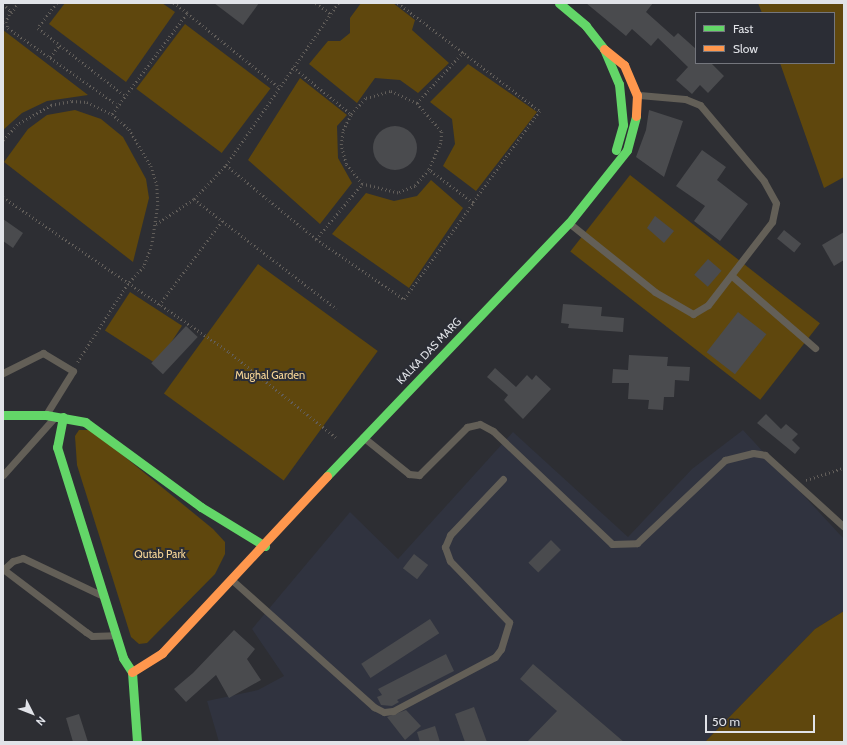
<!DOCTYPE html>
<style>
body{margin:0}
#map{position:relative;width:847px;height:745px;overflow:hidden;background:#2d2e33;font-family:Cabin,sans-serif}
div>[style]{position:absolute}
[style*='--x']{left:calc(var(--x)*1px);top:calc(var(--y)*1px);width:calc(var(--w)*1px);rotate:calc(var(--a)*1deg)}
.built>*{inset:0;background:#30333f}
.green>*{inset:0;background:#5f470d;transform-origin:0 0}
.building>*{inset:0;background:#4a4b4e;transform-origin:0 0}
.round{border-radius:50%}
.path>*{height:2.5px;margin-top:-1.25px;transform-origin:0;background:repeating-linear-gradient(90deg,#625e5a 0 1px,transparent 0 4px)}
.lane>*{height:7px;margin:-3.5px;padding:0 3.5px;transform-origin:3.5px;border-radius:3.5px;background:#635f57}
.fast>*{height:9px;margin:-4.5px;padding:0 4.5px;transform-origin:4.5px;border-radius:4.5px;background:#63d668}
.slow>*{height:9px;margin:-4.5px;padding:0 4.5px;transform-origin:4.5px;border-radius:4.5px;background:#ff974d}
span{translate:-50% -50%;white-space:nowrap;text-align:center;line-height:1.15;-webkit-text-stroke:4px #2b2d35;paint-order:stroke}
.street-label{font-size:11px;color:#e1e3e8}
.park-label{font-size:11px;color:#f7d697}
.frame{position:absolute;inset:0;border:4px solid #e1e3e8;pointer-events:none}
.legend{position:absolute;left:695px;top:12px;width:140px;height:52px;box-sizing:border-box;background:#2b2d35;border:1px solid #74767d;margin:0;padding:5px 7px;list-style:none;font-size:12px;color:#e1e3e8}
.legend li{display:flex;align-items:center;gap:8px;height:20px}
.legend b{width:20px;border:1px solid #74767d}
.north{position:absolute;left:12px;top:693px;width:40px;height:40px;-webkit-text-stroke:3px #2b2d35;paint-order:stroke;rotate:132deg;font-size:11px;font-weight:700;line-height:16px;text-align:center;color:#e1e3e8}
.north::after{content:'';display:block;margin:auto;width:14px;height:18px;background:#e1e3e8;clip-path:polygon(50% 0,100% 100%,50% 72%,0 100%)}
.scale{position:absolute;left:705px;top:715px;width:110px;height:18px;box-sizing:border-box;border:2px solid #e1e3e8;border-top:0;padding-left:5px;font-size:12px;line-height:14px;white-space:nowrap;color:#e1e3e8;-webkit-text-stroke:3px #2b2d35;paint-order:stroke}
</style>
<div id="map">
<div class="built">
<div style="clip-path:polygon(743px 430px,844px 539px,844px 611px,815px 629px,705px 742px,219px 742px,207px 701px,258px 690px,284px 676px,252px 629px,350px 512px,398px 559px,513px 432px,628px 537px,692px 469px)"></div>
</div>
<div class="green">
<div style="clip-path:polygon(65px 3px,162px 3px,175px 12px,126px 82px,49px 24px)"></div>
<div style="clip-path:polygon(361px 3px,393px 3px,415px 20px,412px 30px,449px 63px,418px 93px,400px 80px,375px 78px,357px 103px,309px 64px,328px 41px,340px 41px,350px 33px,350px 18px)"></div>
<div style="clip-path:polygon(758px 3px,844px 3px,844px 177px,824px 188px,780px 63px,834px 63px,834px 13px,762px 13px)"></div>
<div style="left:185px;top:24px;width:107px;height:81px;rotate:37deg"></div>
<div style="clip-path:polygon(3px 30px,88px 95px,47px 101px,22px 113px,3px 130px)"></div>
<div style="clip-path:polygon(468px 64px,537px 112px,476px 191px,443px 166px,455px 144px,452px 119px,430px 102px)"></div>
<div style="clip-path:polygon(300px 78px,347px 115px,337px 126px,338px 158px,352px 183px,320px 224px,248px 160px)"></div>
<div style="clip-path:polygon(75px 110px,101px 119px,123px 137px,146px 179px,149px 198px,133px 262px,4px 162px,28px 129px,47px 115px)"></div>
<div style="left:630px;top:175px;width:241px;height:97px;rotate:38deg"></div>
<div style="clip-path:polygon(431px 180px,463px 208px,409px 288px,332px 234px,366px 193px,394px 201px,417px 196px)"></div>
<div style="left:258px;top:264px;width:148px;height:160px;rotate:36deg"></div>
<div style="left:130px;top:292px;width:62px;height:46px;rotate:33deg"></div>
<div style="clip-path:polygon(79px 430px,92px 430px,213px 529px,225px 542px,225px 554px,215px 574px,147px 643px,139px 644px,131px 637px,77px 465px,75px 436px)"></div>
<div style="clip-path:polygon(844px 611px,844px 742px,705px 742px,815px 629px)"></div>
</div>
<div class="building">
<div style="clip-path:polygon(214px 3px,259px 3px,243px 25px)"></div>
<div style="clip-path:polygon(586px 3px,653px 3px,646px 12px,674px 37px,678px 33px,696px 49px,696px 63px,711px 63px,724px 76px,708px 93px,700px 85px,692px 94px,676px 80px,688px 67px,658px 38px,651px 46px,632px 29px,626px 36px)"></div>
<div style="clip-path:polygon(649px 110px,683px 121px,664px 177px,636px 157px,646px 130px)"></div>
<div class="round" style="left:373px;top:126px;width:44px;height:44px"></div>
<div style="clip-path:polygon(702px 150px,726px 167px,717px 180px,748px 204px,720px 241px,694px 221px,705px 206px,676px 186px)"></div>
<div style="clip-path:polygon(655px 216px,674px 231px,664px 243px,647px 228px)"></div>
<div style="clip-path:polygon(3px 219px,23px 233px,13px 248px,3px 241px)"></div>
<div style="left:784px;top:230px;width:22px;height:11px;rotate:39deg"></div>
<div style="clip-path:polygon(844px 232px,844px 260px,834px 266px,822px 245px)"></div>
<div style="left:708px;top:259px;width:18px;height:21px;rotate:41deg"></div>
<div style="clip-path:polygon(563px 304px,602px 307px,601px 316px,624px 318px,623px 332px,568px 328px,569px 324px,561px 323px)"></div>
<div style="left:738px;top:312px;width:36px;height:51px;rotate:38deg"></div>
<div style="left:186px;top:326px;width:16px;height:51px;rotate:43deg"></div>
<div style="clip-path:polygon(629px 355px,668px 357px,667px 366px,690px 367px,689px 381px,675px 380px,674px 397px,664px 397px,663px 410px,648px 409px,649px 400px,628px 399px,629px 383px,612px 383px,613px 369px,628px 370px)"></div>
<div style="clip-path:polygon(495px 368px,516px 387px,527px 375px,532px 380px,536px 375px,551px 389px,523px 419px,504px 400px,508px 395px,487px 377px)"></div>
<div style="clip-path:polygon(766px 414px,781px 429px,786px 424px,798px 434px,792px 440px,800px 448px,795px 454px,757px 423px)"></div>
<div style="left:551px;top:540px;width:14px;height:32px;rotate:45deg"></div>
<div style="left:414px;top:554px;width:18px;height:18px;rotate:38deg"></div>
<div style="left:430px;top:619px;width:17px;height:82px;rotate:57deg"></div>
<div style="clip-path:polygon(234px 630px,255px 649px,247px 659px,261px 680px,229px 698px,216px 675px,186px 702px,174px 689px,193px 673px)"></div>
<div style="clip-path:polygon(446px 654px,454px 671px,397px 700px,399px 702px,392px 706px,381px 705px,377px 697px,382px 695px,378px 689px)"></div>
<div style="clip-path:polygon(533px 664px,624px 742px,527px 742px,557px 711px,520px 679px)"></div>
<div style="clip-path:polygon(474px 707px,487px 742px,465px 742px,455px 714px)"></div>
<div style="clip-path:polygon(406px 710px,421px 726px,405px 740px,387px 717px)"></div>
<div style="clip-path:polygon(79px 714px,88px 742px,73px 742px,66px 718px)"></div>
<div style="clip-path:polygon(435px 726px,440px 742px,420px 742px,417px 732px)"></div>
</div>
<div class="path">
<div style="--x:57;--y:3;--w:31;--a:127"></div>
<div style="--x:38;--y:28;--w:109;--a:37.9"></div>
<div style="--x:316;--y:3;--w:19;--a:36"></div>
<div style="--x:398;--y:3;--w:178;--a:37.3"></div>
<div style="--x:540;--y:111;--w:114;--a:126.1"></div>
<div style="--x:473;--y:203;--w:55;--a:-143.1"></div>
<div style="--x:3;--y:4;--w:11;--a:41"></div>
<div style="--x:11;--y:11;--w:12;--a:114"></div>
<div style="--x:6;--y:22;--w:6;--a:72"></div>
<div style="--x:8;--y:28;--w:132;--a:35.1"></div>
<div style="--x:11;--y:13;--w:12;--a:-55"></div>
<div style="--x:187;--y:13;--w:119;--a:38.9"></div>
<div style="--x:50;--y:57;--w:16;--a:-52"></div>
<div style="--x:293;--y:67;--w:75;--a:39"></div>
<div style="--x:391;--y:91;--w:29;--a:25"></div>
<div style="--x:417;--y:103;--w:38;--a:49"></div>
<div style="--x:442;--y:132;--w:11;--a:95"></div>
<div style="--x:441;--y:143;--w:30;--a:114"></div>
<div style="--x:429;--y:170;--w:21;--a:131"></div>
<div style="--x:415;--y:186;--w:18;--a:158"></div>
<div style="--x:398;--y:193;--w:37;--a:-166"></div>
<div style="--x:362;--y:184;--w:26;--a:-129"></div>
<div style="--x:346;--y:164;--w:20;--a:-105"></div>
<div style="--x:341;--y:145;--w:15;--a:-82"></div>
<div style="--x:343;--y:130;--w:18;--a:-63"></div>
<div style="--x:351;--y:114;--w:22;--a:-47"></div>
<div style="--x:366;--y:98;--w:26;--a:-16"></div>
<div style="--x:417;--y:103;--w:69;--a:-48"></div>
<div style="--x:112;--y:114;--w:126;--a:-53.4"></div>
<div style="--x:187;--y:13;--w:17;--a:-144"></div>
<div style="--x:3;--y:140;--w:23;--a:-47"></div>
<div style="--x:19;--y:123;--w:37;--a:-29"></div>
<div style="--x:51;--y:105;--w:21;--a:-11"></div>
<div style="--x:72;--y:101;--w:15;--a:4"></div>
<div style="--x:87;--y:102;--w:28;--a:26"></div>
<div style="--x:112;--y:114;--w:23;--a:41"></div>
<div style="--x:129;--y:129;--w:43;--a:59.3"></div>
<div style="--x:151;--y:166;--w:20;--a:72"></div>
<div style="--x:157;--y:185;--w:20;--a:87"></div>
<div style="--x:158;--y:205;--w:40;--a:98.5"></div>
<div style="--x:152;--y:245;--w:23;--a:110"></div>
<div style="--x:144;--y:267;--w:23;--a:133"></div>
<div style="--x:128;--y:284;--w:93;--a:122.7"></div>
<div style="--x:226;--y:165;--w:117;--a:39.4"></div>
<div style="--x:316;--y:239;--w:72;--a:-50.1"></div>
<div style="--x:3;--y:197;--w:274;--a:34.4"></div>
<div style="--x:229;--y:352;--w:139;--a:38.6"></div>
<div style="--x:194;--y:199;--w:180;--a:37.6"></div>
<div style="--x:156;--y:224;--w:45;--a:-33.3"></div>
<div style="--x:194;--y:199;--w:47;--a:-46.7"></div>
<div style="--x:226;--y:165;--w:197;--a:-55.3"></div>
<div style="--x:316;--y:239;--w:107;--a:34.3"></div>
<div style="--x:404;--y:299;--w:118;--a:-54.3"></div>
<div style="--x:159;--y:305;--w:105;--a:-53.1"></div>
<div style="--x:806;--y:480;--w:40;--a:-18"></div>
</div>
<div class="lane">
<div style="--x:569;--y:223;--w:110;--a:38.7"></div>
<div style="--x:655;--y:292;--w:44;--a:30.1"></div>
<div style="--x:693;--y:314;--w:17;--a:-31"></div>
<div style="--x:708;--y:305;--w:105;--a:-52.4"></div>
<div style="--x:772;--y:222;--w:19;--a:-78"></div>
<div style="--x:776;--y:203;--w:25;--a:-119"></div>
<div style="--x:764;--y:181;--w:99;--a:-130.1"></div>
<div style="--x:700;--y:105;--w:16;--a:-158"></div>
<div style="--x:685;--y:99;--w:46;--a:-175"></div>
<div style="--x:732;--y:276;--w:110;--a:40.9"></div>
<div style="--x:3;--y:373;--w:45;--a:-26.6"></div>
<div style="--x:43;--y:353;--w:35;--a:31"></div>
<div style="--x:73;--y:371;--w:49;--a:121.8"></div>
<div style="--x:363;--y:437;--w:59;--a:38.8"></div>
<div style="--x:409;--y:474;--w:10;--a:6"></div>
<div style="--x:419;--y:475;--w:68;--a:-45"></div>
<div style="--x:467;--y:427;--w:13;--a:-13"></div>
<div style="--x:480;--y:424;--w:15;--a:28"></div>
<div style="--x:493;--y:431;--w:164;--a:43.5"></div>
<div style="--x:612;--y:544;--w:25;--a:-2"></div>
<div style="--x:637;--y:543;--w:121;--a:-43.3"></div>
<div style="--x:725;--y:460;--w:29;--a:-14"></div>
<div style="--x:753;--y:453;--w:12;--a:9"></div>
<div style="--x:765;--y:455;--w:107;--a:42.3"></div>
<div style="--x:3;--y:475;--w:76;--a:-48.2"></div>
<div style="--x:3;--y:569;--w:104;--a:37.2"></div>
<div style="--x:86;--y:632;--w:7;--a:34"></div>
<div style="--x:92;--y:636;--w:23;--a:-2"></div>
<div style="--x:4;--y:569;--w:12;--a:-42"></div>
<div style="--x:13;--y:561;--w:10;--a:-17"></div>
<div style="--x:23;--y:558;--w:86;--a:25.4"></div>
<div style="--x:232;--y:580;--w:191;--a:41.8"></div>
<div style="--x:374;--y:707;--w:11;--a:27"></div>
<div style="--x:384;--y:712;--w:9;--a:-6"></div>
<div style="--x:393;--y:711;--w:115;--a:-27.9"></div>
<div style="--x:495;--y:657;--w:10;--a:-53"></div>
<div style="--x:501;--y:649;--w:28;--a:-73"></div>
<div style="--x:509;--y:622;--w:85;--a:-134"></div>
<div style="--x:450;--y:561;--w:15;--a:-110"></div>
<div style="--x:445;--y:547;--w:13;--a:-67"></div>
<div style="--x:450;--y:535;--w:77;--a:-46.6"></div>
</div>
<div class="fast">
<div style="--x:559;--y:3;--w:35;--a:40"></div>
<div style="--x:586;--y:26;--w:29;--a:52"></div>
<div style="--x:604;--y:49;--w:38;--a:67"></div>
<div style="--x:619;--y:84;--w:41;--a:84.4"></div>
<div style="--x:623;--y:125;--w:26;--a:106"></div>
<div style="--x:3;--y:415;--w:43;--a:0"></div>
<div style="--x:46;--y:415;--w:40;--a:10"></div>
<div style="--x:85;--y:422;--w:144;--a:36.2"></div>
<div style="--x:201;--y:507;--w:75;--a:31.4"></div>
<div style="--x:63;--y:417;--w:31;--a:101"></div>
<div style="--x:57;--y:447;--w:221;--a:72.6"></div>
<div style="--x:123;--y:658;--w:17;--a:57"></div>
<div style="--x:132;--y:672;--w:70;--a:85.9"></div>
<div style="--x:327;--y:476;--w:350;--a:-46.3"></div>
<div style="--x:569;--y:223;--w:93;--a:-51.5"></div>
<div style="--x:627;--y:150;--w:35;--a:-75"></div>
</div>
<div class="slow">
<div style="--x:604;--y:49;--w:26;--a:39"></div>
<div style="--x:624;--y:65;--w:33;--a:67"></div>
<div style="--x:637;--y:95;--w:21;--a:93"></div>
<div style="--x:132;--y:672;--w:36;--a:-32"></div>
<div style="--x:162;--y:653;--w:242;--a:-47"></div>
</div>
<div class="street-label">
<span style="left:429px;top:351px;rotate:-46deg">KALKA DAS MARG</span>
</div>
<div class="park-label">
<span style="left:270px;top:375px">Mughal Garden</span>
<span style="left:160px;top:554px">Qutab Park</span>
</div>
<div class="frame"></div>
<ul class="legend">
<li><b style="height:5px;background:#63d668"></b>Fast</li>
<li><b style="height:5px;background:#ff974d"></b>Slow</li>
</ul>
<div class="north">N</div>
<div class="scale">50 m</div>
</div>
